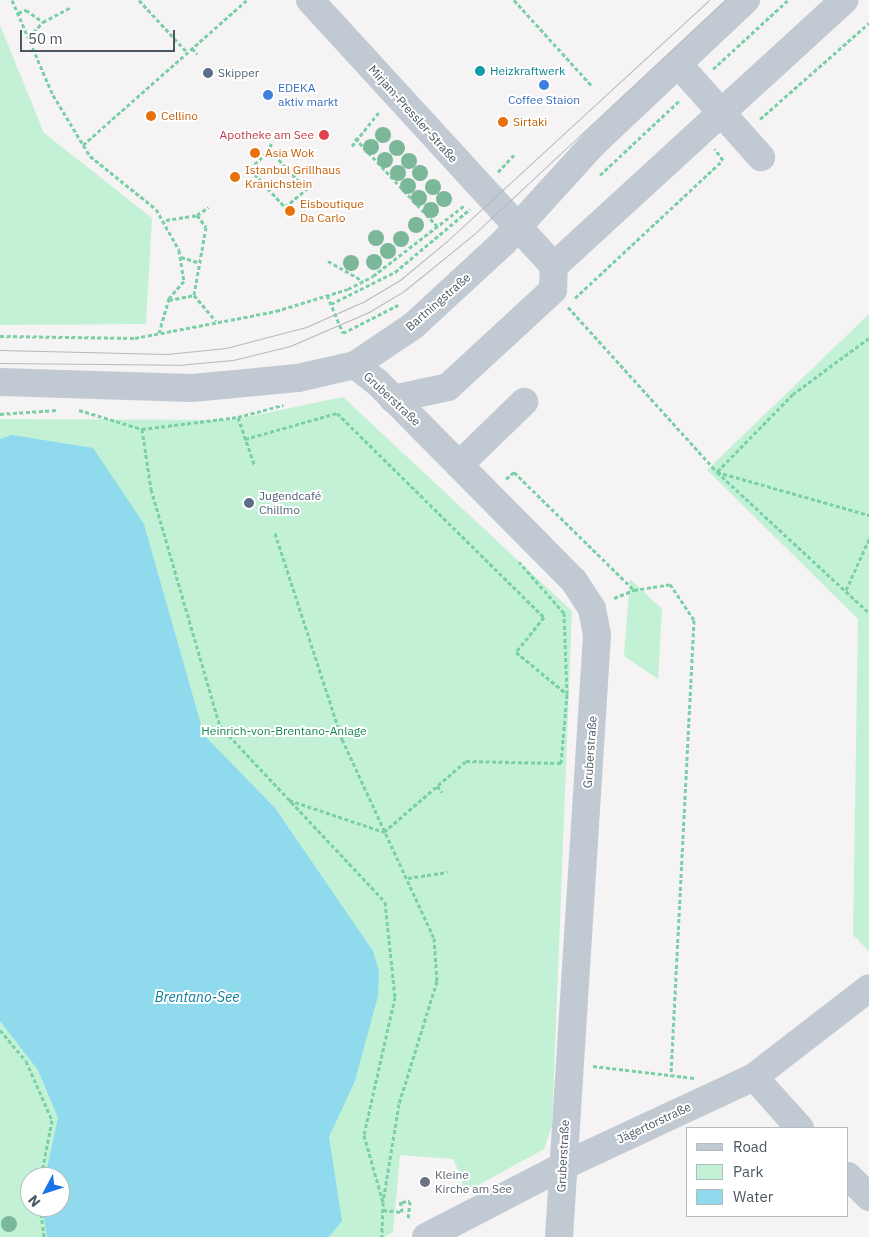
<!DOCTYPE html>
<meta charset="utf-8">
<style>
body{margin:0}
#map{position:relative;width:869px;height:1237px;overflow:hidden;background:#f5f3f3;font-family:"IBM Plex Sans",sans-serif}
div>[style]{position:absolute}
[style*='--x']{left:calc(var(--x)*1px);top:calc(var(--y)*1px);width:calc(var(--w)*1px);rotate:calc(var(--a)*1deg)}
.green>*{inset:0;background:#c3f1d5}
.water>*{inset:0;background:#90daee}
.path>*{height:3px;margin-top:-1.5px;transform-origin:0;background:repeating-linear-gradient(90deg,#7ad0a6 0 4px,transparent 0 6.5px)}
.minor>*{height:28px;margin:-14px;padding:0 14px;transform-origin:14px;border-radius:14px;background:#c1cad2}
.tram>*{height:1px;margin:-0.5px;padding:0 0.5px;transform-origin:0.5px;border-radius:0.5px;background:#b5b8bd}
.trees>*{width:16px;height:16px;margin:-8px;border-radius:50%;background:#7bb799}
.dots>*{width:14px;height:14px;translate:-50% -50%;box-sizing:border-box;border:2px solid #fff;border-radius:50%}
span{translate:-50% -50%;white-space:nowrap;text-align:center;line-height:1.15;-webkit-text-stroke:4px #fff;paint-order:stroke}
.culture-label{font-size:12px;color:#0d838f}
.left{translate:0 -50%;text-align:left}
.service-label{font-size:12px;color:#4e5e75}
.shop-label{font-size:12px;color:#366cbe}
.street-label{font-size:12px;color:#4a5661}
.food-label{font-size:12px;color:#c56008}
.health-label{font-size:12px;color:#be3a42}
.right{translate:-100% -50%;text-align:right}
.park-label{font-size:12px;color:#17864f}
.worship-label{font-size:12px;color:#5b616d}
.water-label{font-size:14px;color:#0c7c9b;font-style:italic}
.legend{position:absolute;left:686px;top:1127px;width:162px;height:90px;box-sizing:border-box;background:#fff;border:1px solid #b7bbc0;margin:0;padding:6px 9px;list-style:none;font-size:15px;color:#4a5661}
.legend li{display:flex;align-items:center;gap:10px;height:25px}
.legend b{width:25px;border:1px solid #b7bbc0}
.north{position:absolute;left:20px;top:1167px;width:50px;height:50px;box-sizing:border-box;background:#fff;border:1px solid #b7bbc0;border-radius:50%;rotate:230deg;font-size:14px;font-weight:700;line-height:20px;text-align:center;color:#4a5661}
.north::after{content:'';display:block;margin:auto;width:18px;height:22px;background:#1a73e8;clip-path:polygon(50% 0,100% 100%,50% 72%,0 100%)}
.scale{position:absolute;left:20px;top:30px;width:155px;height:22px;box-sizing:border-box;border:2px solid #4a5661;border-top:0;padding-left:6px;font-size:15px;line-height:18px;white-space:nowrap;color:#4a5661;-webkit-text-stroke:4px #fff;paint-order:stroke}
</style>
<div id="map">
<div class="green">
<div style="clip-path:polygon(0 25px,44px 133px,152px 218px,146px 324px,0 325px)"></div>
<div style="clip-path:polygon(869px 314px,869px 951px,853px 935px,858px 619px,707px 470px)"></div>
<div style="clip-path:polygon(evenodd,343px 397px,572px 611px,552px 1126px,544px 1149px,462px 1194px,462px 1178px,453px 1159px,400px 1155px,393px 1232px,385px 1237px,0 1237px,0 419px,233px 420px,343px 397px,30px 1177px,60px 1177px,60px 1207px,30px 1207px,30px 1177px)"></div>
<div style="clip-path:polygon(630px 579px,662px 609px,658px 679px,624px 656px)"></div>
</div>
<div class="water">
<div style="clip-path:polygon(12px 435px,93px 448px,144px 524px,204px 735px,275px 808px,373px 951px,379px 971px,378px 996px,355px 1081px,329px 1137px,342px 1221px,329px 1237px,47px 1237px,42px 1207px,60px 1207px,60px 1177px,45px 1177px,58px 1118px,38px 1070px,0 1021px,0 439px)"></div>
</div>
<div class="path">
<div style="--x:12;--y:0;--w:103;--a:66.7"></div>
<div style="--x:53;--y:95;--w:71;--a:58.8"></div>
<div style="--x:90;--y:156;--w:85;--a:38.8"></div>
<div style="--x:156;--y:209;--w:47;--a:60.7"></div>
<div style="--x:179;--y:250;--w:31;--a:81"></div>
<div style="--x:184;--y:281;--w:23;--a:131"></div>
<div style="--x:169;--y:298;--w:36;--a:106"></div>
<div style="--x:139;--y:0;--w:71;--a:47.3"></div>
<div style="--x:514;--y:0;--w:115;--a:47.8"></div>
<div style="--x:18;--y:13;--w:9;--a:-21"></div>
<div style="--x:26;--y:10;--w:21;--a:35"></div>
<div style="--x:29;--y:37;--w:21;--a:-47"></div>
<div style="--x:43;--y:22;--w:32;--a:-28"></div>
<div style="--x:192;--y:48;--w:8;--a:50"></div>
<div style="--x:713;--y:69;--w:102;--a:-42.6"></div>
<div style="--x:760;--y:119;--w:145;--a:-41.4"></div>
<div style="--x:355;--y:138;--w:123;--a:47"></div>
<div style="--x:271;--y:143;--w:7;--a:98"></div>
<div style="--x:270;--y:150;--w:52;--a:47.4"></div>
<div style="--x:83;--y:145;--w:219;--a:-41.5"></div>
<div style="--x:352;--y:146;--w:43;--a:-51.5"></div>
<div style="--x:250;--y:169;--w:52;--a:47.4"></div>
<div style="--x:285;--y:207;--w:6;--a:90"></div>
<div style="--x:498;--y:172;--w:25;--a:-47"></div>
<div style="--x:245;--y:173;--w:34;--a:-43"></div>
<div style="--x:600;--y:175;--w:108;--a:-43.1"></div>
<div style="--x:285;--y:207;--w:33;--a:-40"></div>
<div style="--x:197;--y:215;--w:15;--a:53"></div>
<div style="--x:206;--y:227;--w:69;--a:100"></div>
<div style="--x:194;--y:295;--w:34;--a:50"></div>
<div style="--x:166;--y:220;--w:31;--a:-9"></div>
<div style="--x:197;--y:215;--w:14;--a:-34"></div>
<div style="--x:181;--y:257;--w:17;--a:17"></div>
<div style="--x:328;--y:261;--w:40;--a:29.7"></div>
<div style="--x:327;--y:295;--w:41;--a:67.2"></div>
<div style="--x:343;--y:333;--w:62;--a:-27"></div>
<div style="--x:575;--y:298;--w:202;--a:-43"></div>
<div style="--x:723;--y:160;--w:14;--a:-126"></div>
<div style="--x:169;--y:300;--w:25;--a:-11"></div>
<div style="--x:331;--y:304;--w:72;--a:-26.6"></div>
<div style="--x:395;--y:272;--w:98;--a:-40"></div>
<div style="--x:568;--y:307;--w:222;--a:47.9"></div>
<div style="--x:717;--y:472;--w:207;--a:42.8"></div>
<div style="--x:0;--y:336;--w:135;--a:0.8"></div>
<div style="--x:135;--y:338;--w:144;--a:-10.8"></div>
<div style="--x:276;--y:311;--w:75;--a:-17"></div>
<div style="--x:348;--y:289;--w:28;--a:-27"></div>
<div style="--x:373;--y:276;--w:116;--a:-37.7"></div>
<div style="--x:869;--y:338;--w:94;--a:143.6"></div>
<div style="--x:793;--y:394;--w:109;--a:134.3"></div>
<div style="--x:717;--y:472;--w:158;--a:15.8"></div>
<div style="--x:79;--y:410;--w:66;--a:16.8"></div>
<div style="--x:142;--y:429;--w:97;--a:-7.1"></div>
<div style="--x:238;--y:417;--w:47;--a:-14.9"></div>
<div style="--x:0;--y:414;--w:56;--a:-4.1"></div>
<div style="--x:238;--y:417;--w:50;--a:71.2"></div>
<div style="--x:142;--y:429;--w:61;--a:81.5"></div>
<div style="--x:151;--y:489;--w:247;--a:73.8"></div>
<div style="--x:220;--y:726;--w:241;--a:46.8"></div>
<div style="--x:385;--y:902;--w:96;--a:84"></div>
<div style="--x:395;--y:997;--w:141;--a:102.7"></div>
<div style="--x:364;--y:1135;--w:70;--a:74.2"></div>
<div style="--x:245;--y:439;--w:96;--a:-15.8"></div>
<div style="--x:337;--y:413;--w:291;--a:44.6"></div>
<div style="--x:544;--y:617;--w:45;--a:128.7"></div>
<div style="--x:516;--y:652;--w:66;--a:39.5"></div>
<div style="--x:506;--y:479;--w:11;--a:-41"></div>
<div style="--x:514;--y:472;--w:168;--a:44.5"></div>
<div style="--x:634;--y:590;--w:36;--a:-9"></div>
<div style="--x:670;--y:584;--w:43;--a:56.3"></div>
<div style="--x:694;--y:620;--w:455;--a:92.9"></div>
<div style="--x:275;--y:533;--w:217;--a:72"></div>
<div style="--x:342;--y:739;--w:219;--a:65.2"></div>
<div style="--x:434;--y:938;--w:43;--a:86"></div>
<div style="--x:437;--y:981;--w:129;--a:107.2"></div>
<div style="--x:399;--y:1104;--w:99;--a:99.3"></div>
<div style="--x:383;--y:1202;--w:35;--a:92"></div>
<div style="--x:846;--y:590;--w:56;--a:-65.7"></div>
<div style="--x:614;--y:598;--w:22;--a:-22"></div>
<div style="--x:437;--y:786;--w:8;--a:50"></div>
<div style="--x:289;--y:800;--w:100;--a:18.6"></div>
<div style="--x:384;--y:832;--w:108;--a:-40.9"></div>
<div style="--x:466;--y:761;--w:95;--a:1.2"></div>
<div style="--x:561;--y:763;--w:69;--a:-85"></div>
<div style="--x:567;--y:694;--w:81;--a:-92.1"></div>
<div style="--x:564;--y:613;--w:68;--a:-131.4"></div>
<div style="--x:408;--y:878;--w:40;--a:-8.5"></div>
<div style="--x:0;--y:1030;--w:40;--a:50"></div>
<div style="--x:26;--y:1061;--w:64;--a:66.2"></div>
<div style="--x:52;--y:1120;--w:58;--a:100.9"></div>
<div style="--x:593;--y:1066;--w:102;--a:6.8"></div>
<div style="--x:402;--y:1202;--w:8;--a:-7"></div>
<div style="--x:410;--y:1201;--w:19;--a:96"></div>
<div style="--x:40;--y:1207;--w:30;--a:82"></div>
<div style="--x:383;--y:1210;--w:19;--a:6"></div>
<div style="--x:402;--y:1212;--w:13;--a:-99"></div>
</div>
<div class="minor">
<div style="--x:310;--y:0;--w:361;--a:47.5"></div>
<div style="--x:678;--y:64;--w:125;--a:48.3"></div>
<div style="--x:355;--y:365;--w:28;--a:38"></div>
<div style="--x:377;--y:382;--w:280;--a:45.3"></div>
<div style="--x:574;--y:581;--w:33;--a:57"></div>
<div style="--x:592;--y:609;--w:26;--a:79"></div>
<div style="--x:597;--y:635;--w:603;--a:93.61"></div>
<div style="--x:0;--y:382;--w:192;--a:1.8"></div>
<div style="--x:192;--y:388;--w:106;--a:-5.4"></div>
<div style="--x:298;--y:378;--w:58;--a:-12.8"></div>
<div style="--x:355;--y:365;--w:70;--a:-33.9"></div>
<div style="--x:413;--y:326;--w:122;--a:-42.7"></div>
<div style="--x:503;--y:243;--w:135;--a:-47.7"></div>
<div style="--x:594;--y:143;--w:209;--a:-43.3"></div>
<div style="--x:393;--y:399;--w:56;--a:-12.3"></div>
<div style="--x:448;--y:387;--w:143;--a:-42.7"></div>
<div style="--x:553;--y:290;--w:24;--a:-88"></div>
<div style="--x:554;--y:266;--w:394;--a:-42.5"></div>
<div style="--x:459;--y:465;--w:91;--a:-44.1"></div>
<div style="--x:754;--y:1077;--w:69;--a:48"></div>
<div style="--x:848;--y:1176;--w:30;--a:45"></div>
<div style="--x:426;--y:1237;--w:154;--a:-27.4"></div>
<div style="--x:563;--y:1166;--w:211;--a:-25"></div>
<div style="--x:754;--y:1077;--w:145;--a:-37.7"></div>
</div>
<div class="tram">
<div style="--x:0;--y:350;--w:167;--a:1.4"></div>
<div style="--x:167;--y:354;--w:59;--a:-5.8"></div>
<div style="--x:226;--y:348;--w:83;--a:-14.7"></div>
<div style="--x:306;--y:327;--w:62;--a:-23.7"></div>
<div style="--x:363;--y:302;--w:43;--a:-30.7"></div>
<div style="--x:400;--y:280;--w:61;--a:-39.7"></div>
<div style="--x:447;--y:241;--w:356;--a:-42.6"></div>
<div style="--x:0;--y:363;--w:178;--a:0.6"></div>
<div style="--x:178;--y:365;--w:55;--a:-5.2"></div>
<div style="--x:233;--y:360;--w:59;--a:-13.8"></div>
<div style="--x:290;--y:346;--w:86;--a:-23.3"></div>
<div style="--x:369;--y:312;--w:41;--a:-31"></div>
<div style="--x:404;--y:291;--w:89;--a:-39.1"></div>
<div style="--x:473;--y:235;--w:345;--a:-43"></div>
</div>
<div class="trees">
<div style="left:383px;top:135px"></div>
<div style="left:371px;top:147px"></div>
<div style="left:397px;top:148px"></div>
<div style="left:385px;top:160px"></div>
<div style="left:409px;top:161px"></div>
<div style="left:398px;top:173px"></div>
<div style="left:420px;top:173px"></div>
<div style="left:408px;top:186px"></div>
<div style="left:433px;top:187px"></div>
<div style="left:419px;top:198px"></div>
<div style="left:444px;top:199px"></div>
<div style="left:431px;top:210px"></div>
<div style="left:416px;top:225px"></div>
<div style="left:376px;top:238px"></div>
<div style="left:401px;top:239px"></div>
<div style="left:388px;top:251px"></div>
<div style="left:374px;top:262px"></div>
<div style="left:351px;top:263px"></div>
<div style="left:9px;top:1224px"></div>
</div>
<div class="dots">
<div style="left:480px;top:71px;background:#0f9aa8"></div>
<div style="left:208px;top:73px;background:#5c6f8a"></div>
<div style="left:544px;top:85px;background:#3f7fe0"></div>
<div style="left:268px;top:95px;background:#3f7fe0"></div>
<div style="left:151px;top:116px;background:#e8710a"></div>
<div style="left:503px;top:122px;background:#e8710a"></div>
<div style="left:324px;top:135px;background:#e0444e"></div>
<div style="left:255px;top:153px;background:#e8710a"></div>
<div style="left:235px;top:177px;background:#e8710a"></div>
<div style="left:290px;top:211px;background:#e8710a"></div>
<div style="left:249px;top:503px;background:#5c6f8a"></div>
<div style="left:425px;top:1182px;background:#6b7280"></div>
</div>
<div class="culture-label">
<span class="left" style="left:490px;top:71px">Heizkraftwerk</span>
</div>
<div class="service-label">
<span class="left" style="left:218px;top:73px">Skipper</span>
<span class="left" style="left:259px;top:503px">Jugendcafé<br>Chillmo</span>
</div>
<div class="shop-label">
<span class="left" style="left:278px;top:95px">EDEKA<br>aktiv markt</span>
<span style="left:544px;top:100px">Coffee Staion</span>
</div>
<div class="street-label">
<span style="left:413px;top:114px;rotate:48deg">Mirjam-Pressler-Straße</span>
<span style="left:438px;top:302px;rotate:-41deg">Bartningstraße</span>
<span style="left:392px;top:399px;rotate:43deg">Gruberstraße</span>
<span style="left:590px;top:752px;rotate:-86deg">Gruberstraße</span>
<span style="left:654px;top:1123px;rotate:-25deg">Jägertorstraße</span>
<span style="left:563px;top:1156px;rotate:-87deg">Gruberstraße</span>
</div>
<div class="food-label">
<span class="left" style="left:161px;top:116px">Cellino</span>
<span class="left" style="left:513px;top:122px">Sirtaki</span>
<span class="left" style="left:265px;top:153px">Asia Wok</span>
<span class="left" style="left:245px;top:177px">Istanbul Grillhaus<br>Kranichstein</span>
<span class="left" style="left:300px;top:211px">Eisboutique<br>Da Carlo</span>
</div>
<div class="health-label">
<span class="right" style="left:314px;top:135px">Apotheke am See</span>
</div>
<div class="park-label">
<span style="left:284px;top:731px">Heinrich-von-Brentano-Anlage</span>
</div>
<div class="worship-label">
<span class="left" style="left:435px;top:1182px">Kleine<br>Kirche am See</span>
</div>
<div class="water-label">
<span style="left:197px;top:997px">Brentano-See</span>
</div>
<ul class="legend">
<li><b style="height:6px;background:#c1cad2"></b>Road</li>
<li><b style="height:14px;background:#c3f1d5"></b>Park</li>
<li><b style="height:14px;background:#90daee"></b>Water</li>
</ul>
<div class="north">N</div>
<div class="scale">50 m</div>
</div>
